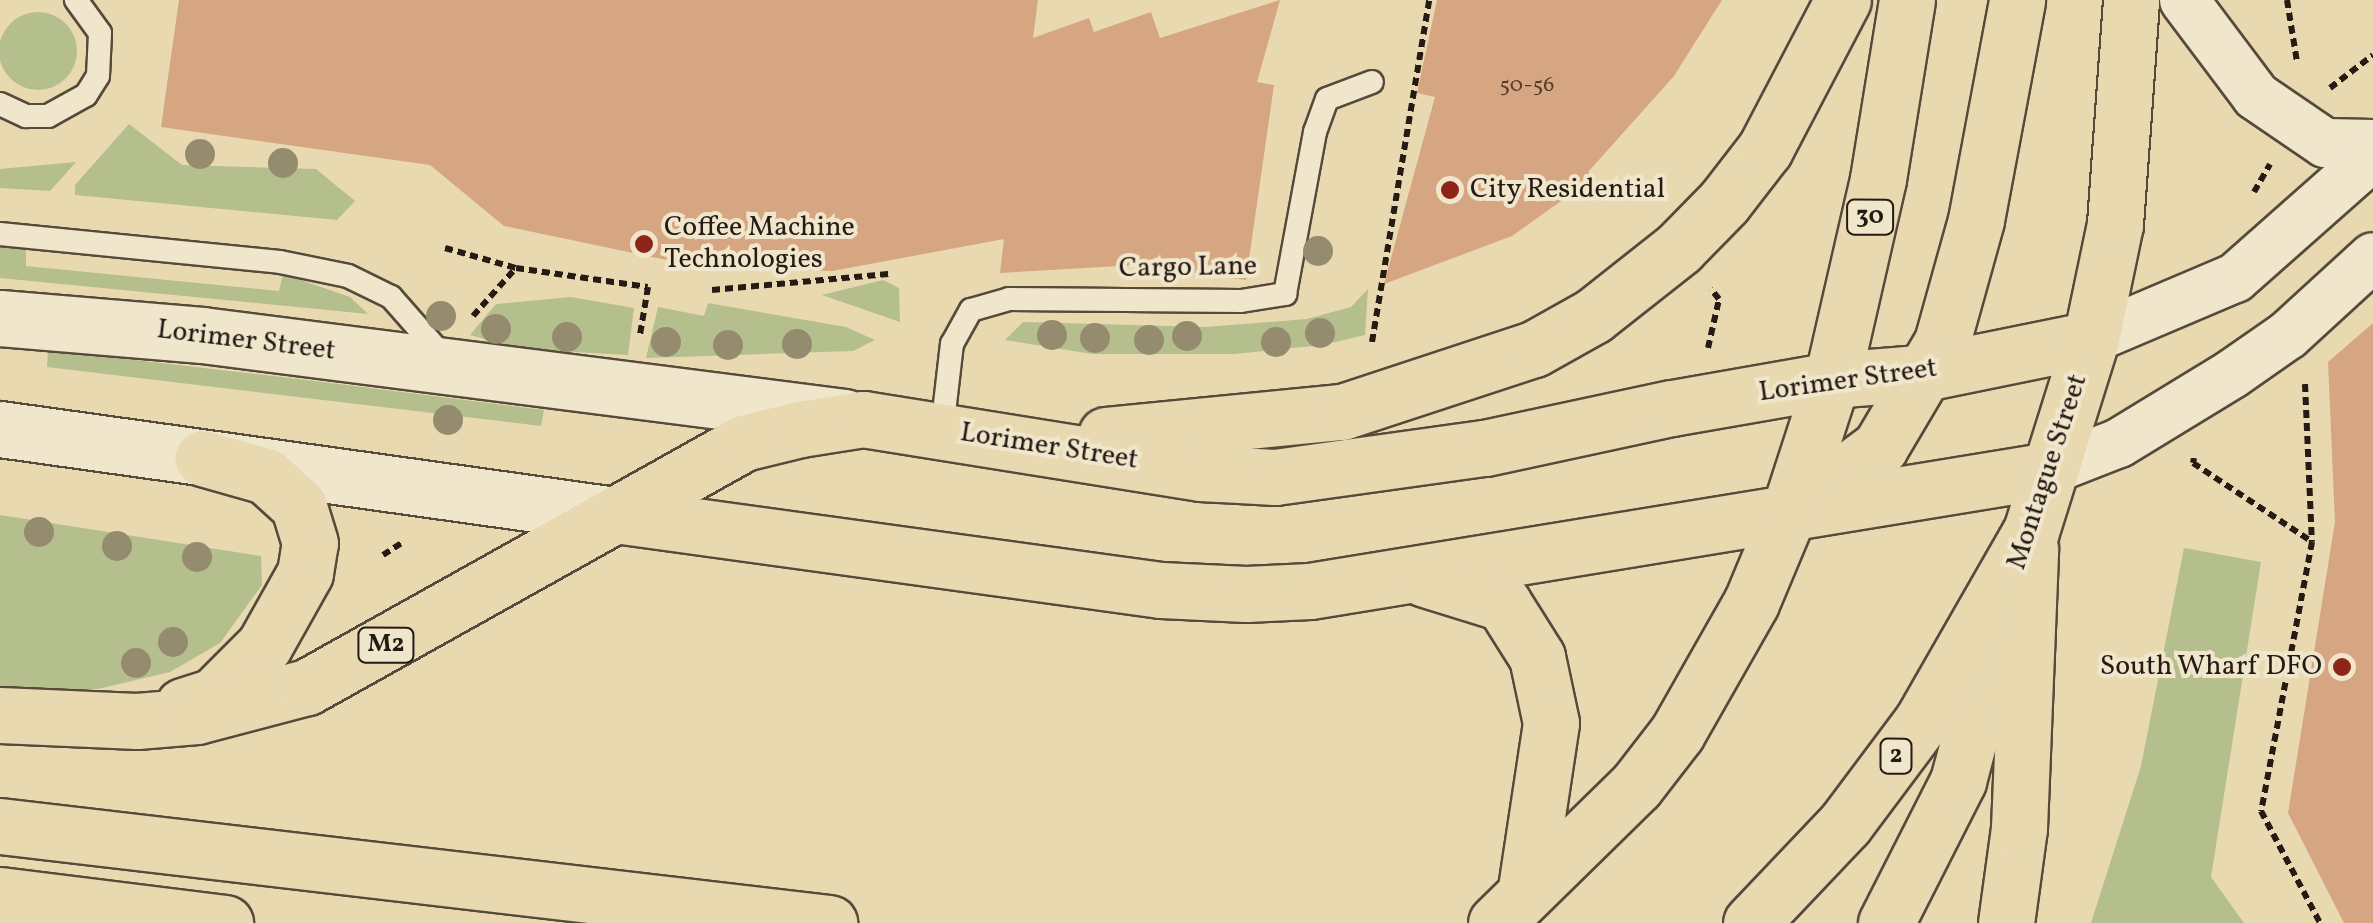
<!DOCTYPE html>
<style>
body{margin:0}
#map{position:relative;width:2373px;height:923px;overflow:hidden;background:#e8d9b1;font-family:Vollkorn,serif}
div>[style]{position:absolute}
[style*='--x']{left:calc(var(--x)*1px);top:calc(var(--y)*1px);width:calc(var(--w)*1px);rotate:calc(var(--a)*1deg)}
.green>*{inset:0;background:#b4bf8d}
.round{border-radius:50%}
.building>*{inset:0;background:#d6a581}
.path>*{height:6px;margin-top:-3px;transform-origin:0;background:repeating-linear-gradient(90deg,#261a14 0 8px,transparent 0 13px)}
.roads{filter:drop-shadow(2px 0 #564a3b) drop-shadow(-2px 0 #564a3b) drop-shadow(0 2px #564a3b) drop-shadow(0 -2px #564a3b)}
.lane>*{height:22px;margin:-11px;padding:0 11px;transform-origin:11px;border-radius:11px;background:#f0e6cc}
.street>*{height:48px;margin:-24px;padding:0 24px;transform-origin:24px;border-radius:24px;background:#f0e6cc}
.secondary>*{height:55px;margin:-27.5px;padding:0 27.5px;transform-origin:27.5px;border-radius:27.5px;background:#f0e6cc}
.primary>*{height:55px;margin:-27.5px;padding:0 27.5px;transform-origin:27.5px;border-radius:27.5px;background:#e8d9b1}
.highway>*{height:55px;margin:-27.5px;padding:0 27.5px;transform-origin:27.5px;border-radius:27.5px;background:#e8d9b1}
.trees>*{width:30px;height:30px;margin:-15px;border-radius:50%;background:#958b6e}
.dots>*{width:28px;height:28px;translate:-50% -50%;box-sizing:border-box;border:5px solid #f0e6cc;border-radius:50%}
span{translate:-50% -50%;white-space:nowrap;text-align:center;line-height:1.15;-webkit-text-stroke:8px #f0e6cc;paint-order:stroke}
.number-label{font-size:22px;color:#523d2f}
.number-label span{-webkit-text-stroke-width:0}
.shield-label span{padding:2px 8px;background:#f0e6cc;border:2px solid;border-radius:8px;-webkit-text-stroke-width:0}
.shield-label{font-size:25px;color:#261a14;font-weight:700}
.poi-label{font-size:28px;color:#261a14}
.left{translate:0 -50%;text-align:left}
.right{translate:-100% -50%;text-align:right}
.street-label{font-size:28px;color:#261a14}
</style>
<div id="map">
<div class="green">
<div class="round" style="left:-1px;top:12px;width:78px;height:78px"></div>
<div style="clip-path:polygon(129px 124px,182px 165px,316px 169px,355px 201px,337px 220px,75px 195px,75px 185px)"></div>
<div style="clip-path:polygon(76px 162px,50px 191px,0 188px,0 169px)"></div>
<div style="clip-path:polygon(0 243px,26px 245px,26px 266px,279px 291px,283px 274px,350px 297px,368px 314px,0 278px)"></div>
<div style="clip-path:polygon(883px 280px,899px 288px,900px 322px,822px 295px)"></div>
<div style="clip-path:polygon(1368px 289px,1365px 335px,1323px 345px,1234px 354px,1092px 354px,1005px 340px,1023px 322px,1205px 327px,1307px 319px,1351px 307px)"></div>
<div style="clip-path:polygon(571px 297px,634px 308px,628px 355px,522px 349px,470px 335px,496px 304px)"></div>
<div style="clip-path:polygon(708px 303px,846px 327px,875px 340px,853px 351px,646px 358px,658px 307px,704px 316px)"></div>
<div style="clip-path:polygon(48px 350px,307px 380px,544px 410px,541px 426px,47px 367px)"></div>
<div style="clip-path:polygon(0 515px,261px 556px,262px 585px,220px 643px,170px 672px,98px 689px,0 690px)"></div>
<div style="clip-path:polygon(2184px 548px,2261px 562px,2211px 877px,2244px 923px,2091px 923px,2141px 766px)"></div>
</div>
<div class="building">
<div style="clip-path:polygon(179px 0,1038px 0,1033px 38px,1089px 18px,1094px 32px,1151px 12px,1160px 38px,1280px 0,1257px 82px,1274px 85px,1246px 280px,1136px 265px,1000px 273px,1004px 239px,832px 271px,744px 268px,662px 259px,504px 226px,430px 165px,161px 127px)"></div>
<div style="clip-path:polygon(1437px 0,1722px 0,1674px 76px,1588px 172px,1593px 178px,1512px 236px,1384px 284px,1435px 97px,1417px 93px)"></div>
<div style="clip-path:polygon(2373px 323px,2373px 923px,2344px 923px,2288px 813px,2335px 522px,2328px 362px)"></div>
</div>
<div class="path">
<div style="--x:2287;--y:0;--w:63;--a:80.8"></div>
<div style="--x:2330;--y:88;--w:54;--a:-37.5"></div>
<div style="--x:2254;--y:192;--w:32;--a:-60"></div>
<div style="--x:445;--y:248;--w:74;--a:15.7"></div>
<div style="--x:516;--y:268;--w:133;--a:8.2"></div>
<div style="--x:648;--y:287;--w:49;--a:99.5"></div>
<div style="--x:712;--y:290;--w:177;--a:-5.2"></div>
<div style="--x:473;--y:316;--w:63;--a:-48.2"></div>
<div style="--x:1372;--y:342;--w:347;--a:-80.5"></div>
<div style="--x:1708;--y:348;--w:50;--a:-77.3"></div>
<div style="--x:1719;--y:299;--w:13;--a:-129"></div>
<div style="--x:2305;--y:384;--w:158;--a:87.5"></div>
<div style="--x:2312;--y:542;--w:274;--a:100.7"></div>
<div style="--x:2261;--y:811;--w:127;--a:62.2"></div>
<div style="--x:2194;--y:458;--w:5;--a:101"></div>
<div style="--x:2193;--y:463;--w:141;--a:33.5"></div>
<div style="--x:383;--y:555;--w:24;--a:-33"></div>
</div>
<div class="roads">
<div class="lane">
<div style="--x:0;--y:104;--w:29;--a:25"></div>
<div style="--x:26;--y:116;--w:22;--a:0"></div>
<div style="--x:48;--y:116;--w:43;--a:-28.9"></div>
<div style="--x:86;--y:95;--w:22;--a:-58"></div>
<div style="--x:98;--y:76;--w:43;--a:-87.3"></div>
<div style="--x:100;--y:33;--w:41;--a:-126"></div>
<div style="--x:0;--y:234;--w:281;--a:5.7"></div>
<div style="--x:280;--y:262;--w:69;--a:11.6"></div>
<div style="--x:348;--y:276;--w:48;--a:26"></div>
<div style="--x:391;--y:297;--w:77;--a:48.7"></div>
<div style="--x:942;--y:430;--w:87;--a:-83.4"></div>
<div style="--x:952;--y:344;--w:39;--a:-61"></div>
<div style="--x:971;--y:310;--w:40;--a:-16"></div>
<div style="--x:1009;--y:299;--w:232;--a:0.5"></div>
<div style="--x:1241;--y:301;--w:45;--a:-9"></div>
<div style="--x:1285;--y:294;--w:165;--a:-79.5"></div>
<div style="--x:1315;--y:132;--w:35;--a:-70"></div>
<div style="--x:1327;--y:99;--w:48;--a:-20.7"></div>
</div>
<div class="street">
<div style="--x:2184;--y:0;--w:120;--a:53.1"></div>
<div style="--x:2256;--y:96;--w:83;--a:34.3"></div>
<div style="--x:2325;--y:143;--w:48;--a:1.2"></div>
<div style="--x:2091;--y:339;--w:156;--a:-23"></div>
<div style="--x:2235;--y:278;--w:184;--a:-41.5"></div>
<div style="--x:2050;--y:470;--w:74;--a:-21.4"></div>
<div style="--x:2119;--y:443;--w:132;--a:-31.4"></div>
<div style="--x:2232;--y:374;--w:68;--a:-34.9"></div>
<div style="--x:2288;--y:335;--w:115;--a:-42.5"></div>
</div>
<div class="secondary">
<div style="--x:0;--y:318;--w:203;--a:4.8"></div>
<div style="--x:202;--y:335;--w:648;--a:7.27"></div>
<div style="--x:0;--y:429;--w:621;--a:7.96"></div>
</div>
<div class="primary">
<div style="--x:1886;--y:923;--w:159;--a:-63.1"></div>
<div style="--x:1958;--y:781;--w:203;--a:-75.1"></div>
</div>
<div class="highway">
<div style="--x:1106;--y:435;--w:237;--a:-5.6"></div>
<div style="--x:1342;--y:412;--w:202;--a:-18.2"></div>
<div style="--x:1534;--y:349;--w:68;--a:-29.2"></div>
<div style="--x:1593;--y:316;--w:110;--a:-38.3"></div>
<div style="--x:1679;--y:248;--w:64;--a:-45.6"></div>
<div style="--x:1724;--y:202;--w:67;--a:-52.3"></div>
<div style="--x:1765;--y:149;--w:168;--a:-62.4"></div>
<div style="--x:1805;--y:503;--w:94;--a:-36.7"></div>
<div style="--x:1880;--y:447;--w:122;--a:-59.4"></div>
<div style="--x:1942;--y:342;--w:127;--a:-74.4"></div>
<div style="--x:1976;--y:220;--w:224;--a:-79.4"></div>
<div style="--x:615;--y:515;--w:551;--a:7.82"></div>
<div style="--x:1161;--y:590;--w:85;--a:2.7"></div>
<div style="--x:1246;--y:594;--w:64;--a:-2.7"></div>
<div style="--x:1310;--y:591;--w:750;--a:-9.29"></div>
<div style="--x:1425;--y:579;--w:82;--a:17.1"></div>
<div style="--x:1503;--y:603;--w:64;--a:57.8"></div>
<div style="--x:1537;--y:657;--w:67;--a:78"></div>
<div style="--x:1551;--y:723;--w:168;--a:98.6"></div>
<div style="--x:183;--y:706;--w:33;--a:-18"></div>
<div style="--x:214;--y:696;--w:71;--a:-45"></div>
<div style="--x:264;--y:646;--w:84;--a:-60.7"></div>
<div style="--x:305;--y:573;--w:30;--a:-81"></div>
<div style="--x:310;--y:543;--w:39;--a:-107"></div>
<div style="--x:299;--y:506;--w:45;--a:-137.7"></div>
<div style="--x:266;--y:476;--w:66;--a:-164.3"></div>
<div style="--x:0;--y:715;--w:137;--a:2.5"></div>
<div style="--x:137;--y:721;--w:60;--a:-4.8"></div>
<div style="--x:197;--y:716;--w:114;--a:-14.8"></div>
<div style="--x:307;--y:687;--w:500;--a:-29.2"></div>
<div style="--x:743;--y:443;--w:59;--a:-13.8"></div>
<div style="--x:800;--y:429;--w:64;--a:-9"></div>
<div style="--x:863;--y:419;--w:341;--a:9.1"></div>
<div style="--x:1200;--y:473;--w:75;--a:3.1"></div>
<div style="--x:1275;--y:477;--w:212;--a:-7.9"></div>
<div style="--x:1485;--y:448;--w:191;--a:-12.1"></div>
<div style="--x:1672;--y:408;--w:162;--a:-9.9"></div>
<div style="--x:1832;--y:380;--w:97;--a:-4.7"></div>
<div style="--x:1929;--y:372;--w:165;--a:-11.5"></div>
<div style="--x:0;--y:826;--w:835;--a:6.67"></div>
<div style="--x:0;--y:895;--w:227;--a:7.1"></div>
<div style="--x:1496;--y:923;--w:196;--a:-44.4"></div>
<div style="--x:1636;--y:786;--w:67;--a:-52.3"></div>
<div style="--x:1677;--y:733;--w:150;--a:-60.4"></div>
<div style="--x:1751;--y:603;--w:99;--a:-67.3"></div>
<div style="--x:1789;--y:512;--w:139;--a:-72"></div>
<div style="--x:1832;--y:380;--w:206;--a:-77.1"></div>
<div style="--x:1878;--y:179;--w:181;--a:-80.8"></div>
<div style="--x:1751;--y:923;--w:137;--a:-46.5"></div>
<div style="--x:1845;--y:824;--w:129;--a:-53.2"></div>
<div style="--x:1922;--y:721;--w:219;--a:-60.2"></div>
<div style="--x:2031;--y:531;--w:201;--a:-72.6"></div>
<div style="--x:2091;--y:339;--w:117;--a:-78.2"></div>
<div style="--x:2115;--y:224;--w:225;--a:-85.9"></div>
<div style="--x:2006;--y:923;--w:96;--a:-82.2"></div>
<div style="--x:2019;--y:828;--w:279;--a:-87.7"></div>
</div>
</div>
<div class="trees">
<div style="left:200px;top:154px"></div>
<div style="left:283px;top:163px"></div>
<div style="left:1318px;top:251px"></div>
<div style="left:441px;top:316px"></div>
<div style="left:496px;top:329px"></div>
<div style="left:1320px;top:333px"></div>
<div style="left:1052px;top:335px"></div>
<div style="left:1187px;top:336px"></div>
<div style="left:567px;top:337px"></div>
<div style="left:1095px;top:338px"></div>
<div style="left:1149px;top:340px"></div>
<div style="left:666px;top:342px"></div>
<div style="left:1276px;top:342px"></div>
<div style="left:797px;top:344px"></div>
<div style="left:728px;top:345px"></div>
<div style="left:448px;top:420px"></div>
<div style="left:39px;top:532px"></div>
<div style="left:117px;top:546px"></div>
<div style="left:197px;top:557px"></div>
<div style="left:173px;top:642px"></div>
<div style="left:136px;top:663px"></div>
</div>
<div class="dots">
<div style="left:1450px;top:190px;background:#8f2418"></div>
<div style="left:644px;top:244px;background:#8f2418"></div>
<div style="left:2342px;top:667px;background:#8f2418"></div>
</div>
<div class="number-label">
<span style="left:1527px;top:86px">50-56</span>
</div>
<div class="shield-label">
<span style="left:1870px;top:217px">30</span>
<span style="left:386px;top:645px">M2</span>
<span style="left:1896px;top:756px">2</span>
</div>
<div class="poi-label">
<span class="left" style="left:1470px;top:190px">City Residential</span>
<span class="left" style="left:664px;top:244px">Coffee Machine<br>Technologies</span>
<span class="right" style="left:2322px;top:667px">South Wharf DFO</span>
</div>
<div class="street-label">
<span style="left:1188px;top:268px;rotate:-1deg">Cargo Lane</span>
<span style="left:246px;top:341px;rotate:7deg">Lorimer Street</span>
<span style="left:1848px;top:381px;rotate:-8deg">Lorimer Street</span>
<span style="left:1049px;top:447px;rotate:9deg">Lorimer Street</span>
<span style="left:2048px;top:472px;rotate:-72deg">Montague Street</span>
</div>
</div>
